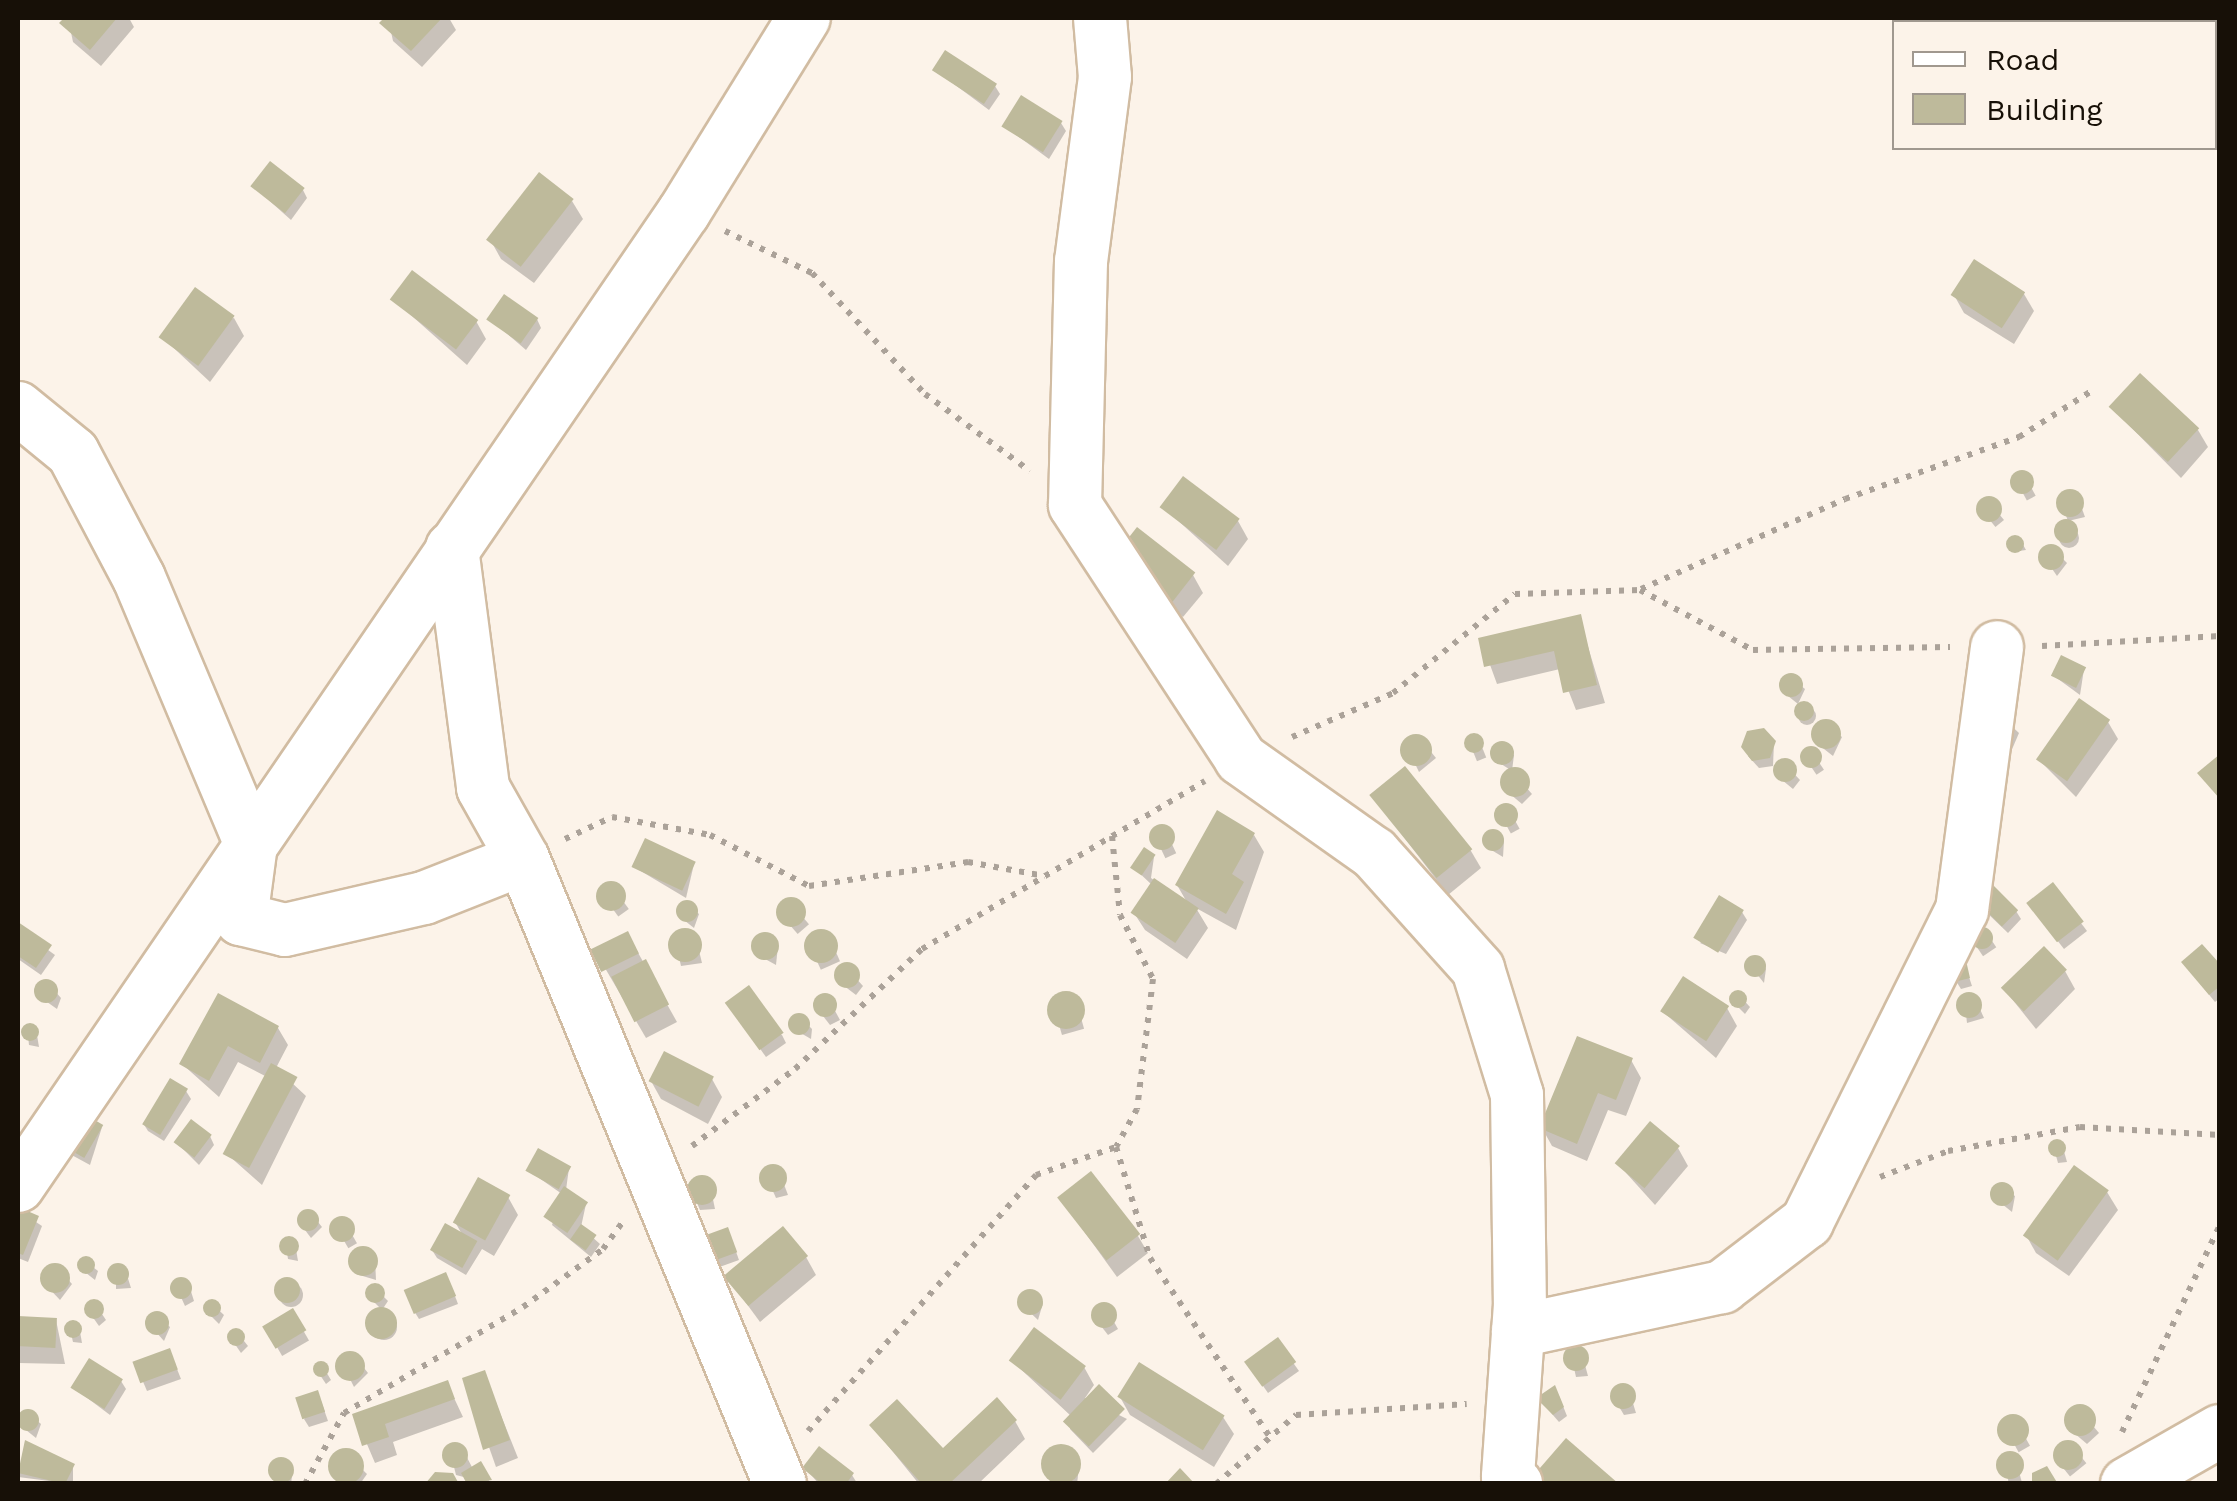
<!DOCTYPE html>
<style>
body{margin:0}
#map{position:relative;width:2237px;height:1501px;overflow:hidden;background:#fcf3e9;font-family:"Work Sans",sans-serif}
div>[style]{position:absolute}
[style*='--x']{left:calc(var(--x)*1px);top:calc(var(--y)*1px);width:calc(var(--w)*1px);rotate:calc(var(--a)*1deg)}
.shadow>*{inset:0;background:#0003;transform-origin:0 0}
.round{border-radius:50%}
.building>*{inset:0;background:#beba9b;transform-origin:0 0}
.path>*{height:6px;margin-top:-3px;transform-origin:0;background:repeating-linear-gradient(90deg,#aba299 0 5px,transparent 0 13px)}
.roads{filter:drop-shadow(2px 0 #d1bca2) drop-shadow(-2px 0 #d1bca2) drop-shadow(0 2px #d1bca2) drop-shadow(0 -2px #d1bca2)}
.minor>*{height:52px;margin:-26px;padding:0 26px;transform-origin:26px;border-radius:26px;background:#fff}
span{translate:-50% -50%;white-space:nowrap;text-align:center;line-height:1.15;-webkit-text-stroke:8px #fcf3e9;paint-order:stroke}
.frame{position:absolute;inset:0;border:20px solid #171007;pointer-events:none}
.legend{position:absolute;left:1892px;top:20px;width:325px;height:130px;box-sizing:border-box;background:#fcf3e9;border:2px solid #a0988f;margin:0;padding:12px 18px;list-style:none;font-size:30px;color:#171007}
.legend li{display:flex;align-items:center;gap:20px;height:50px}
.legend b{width:50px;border:2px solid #a0988f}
</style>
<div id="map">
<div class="shadow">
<div style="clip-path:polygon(68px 18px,129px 18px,134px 27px,101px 66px,73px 42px)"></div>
<div style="clip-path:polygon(388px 18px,449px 18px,456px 30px,422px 67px,393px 41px)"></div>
<div style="clip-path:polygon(935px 70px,995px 86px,1000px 94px,989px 110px)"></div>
<div style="clip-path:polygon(1061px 123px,1066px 131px,1049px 159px,1004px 126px)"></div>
<div style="clip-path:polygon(253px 186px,303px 190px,307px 198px,291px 220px)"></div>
<div style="clip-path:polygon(572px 201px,583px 219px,534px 283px,501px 259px,491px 241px)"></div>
<div style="clip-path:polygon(2024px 294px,2034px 311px,2014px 344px,1964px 313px,1954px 295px)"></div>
<div style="clip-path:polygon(394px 300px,476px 321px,486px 339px,467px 365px)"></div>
<div style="clip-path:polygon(234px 318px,244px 336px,210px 382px,162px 337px)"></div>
<div style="clip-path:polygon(537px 319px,541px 328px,526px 350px,491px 320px)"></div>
<div style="clip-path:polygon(2112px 408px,2198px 430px,2208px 447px,2181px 478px)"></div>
<div style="left:2023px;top:472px;width:27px;height:10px;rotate:62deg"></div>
<div style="clip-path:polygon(2077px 495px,2085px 517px,2068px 521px,2060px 500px)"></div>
<div style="left:1987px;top:499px;width:27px;height:11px;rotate:51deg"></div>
<div style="clip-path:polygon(1163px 507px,1238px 521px,1248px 539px,1228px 566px)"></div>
<div class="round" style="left:2059px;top:528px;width:20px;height:20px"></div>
<div style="clip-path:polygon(2012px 539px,2021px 541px,2026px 550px,2012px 552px)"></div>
<div style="clip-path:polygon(2051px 547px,2067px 563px,2057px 576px,2042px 554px)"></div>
<div style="clip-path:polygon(1128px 574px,1193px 575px,1203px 593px,1183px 617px)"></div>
<div style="clip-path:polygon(1579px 617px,1605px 703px,1576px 710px,1560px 669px,1497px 684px,1481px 640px)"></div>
<div style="clip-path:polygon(2084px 669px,2080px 695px,2054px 676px)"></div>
<div style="clip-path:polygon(1790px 677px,1805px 689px,1798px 704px,1783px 692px)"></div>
<div class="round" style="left:1798px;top:707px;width:18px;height:18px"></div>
<div style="clip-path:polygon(2005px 720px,2019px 733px,2010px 754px,2000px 750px)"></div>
<div style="clip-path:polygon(2108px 722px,2118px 739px,2076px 797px,2038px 759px)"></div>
<div style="clip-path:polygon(1824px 723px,1842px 737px,1833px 756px,1815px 742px)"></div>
<div style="clip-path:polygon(1419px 737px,1436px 758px,1419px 772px,1405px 743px)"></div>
<div style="left:1478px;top:737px;width:22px;height:10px;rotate:68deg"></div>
<div style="clip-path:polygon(1774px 743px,1773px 766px,1759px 768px,1748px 756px)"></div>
<div style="clip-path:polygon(1499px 745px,1514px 755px,1512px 771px,1495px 760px)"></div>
<div style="left:1810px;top:749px;width:25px;height:9px;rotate:56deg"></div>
<div style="clip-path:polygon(1783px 762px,1800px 780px,1793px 789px,1777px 776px)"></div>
<div style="clip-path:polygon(1513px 772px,1532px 794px,1522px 804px,1504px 789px)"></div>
<div style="clip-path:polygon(1372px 795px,1471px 851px,1481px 868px,1448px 895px)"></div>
<div style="left:1507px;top:806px;width:26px;height:10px;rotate:61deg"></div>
<div style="left:1164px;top:827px;width:29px;height:12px;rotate:65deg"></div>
<div style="clip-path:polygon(1489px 833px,1504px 841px,1503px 857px,1488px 848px)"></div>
<div style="clip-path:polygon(1254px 835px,1264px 852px,1236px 930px,1196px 908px,1208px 928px,1187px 959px,1145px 930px,1134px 913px,1152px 885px,1134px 868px,1154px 857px,1151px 878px,1188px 904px,1177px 885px)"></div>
<div style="clip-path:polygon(694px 864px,686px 898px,634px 867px)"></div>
<div style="left:610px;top:883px;width:32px;height:13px;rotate:54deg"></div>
<div style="clip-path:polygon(2053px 886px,2087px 931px,2064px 949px,2035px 912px)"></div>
<div style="left:788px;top:900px;width:32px;height:15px;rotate:49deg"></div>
<div style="clip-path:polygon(685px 903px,699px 914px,694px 928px,680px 917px)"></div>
<div style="clip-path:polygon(1984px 910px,2016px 911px,2021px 919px,2008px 933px)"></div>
<div style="clip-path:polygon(1742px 912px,1747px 920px,1726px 954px,1700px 943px)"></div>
<div style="clip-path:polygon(18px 928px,55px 955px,41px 975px,18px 959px)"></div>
<div style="left:1984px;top:929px;width:22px;height:16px;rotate:56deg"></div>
<div style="left:827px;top:932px;width:32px;height:21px;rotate:66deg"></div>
<div style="clip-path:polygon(695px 934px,702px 963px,681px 966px,674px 936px)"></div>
<div style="clip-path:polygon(760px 936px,778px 946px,776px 965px,758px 955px)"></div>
<div style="clip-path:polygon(632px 942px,677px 1022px,646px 1038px,595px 951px)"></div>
<div style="clip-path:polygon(1963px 959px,1972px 986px,1961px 989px,1956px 981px)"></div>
<div style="clip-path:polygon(1762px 961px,1766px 969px,1764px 983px,1748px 963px)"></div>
<div style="clip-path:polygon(845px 966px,863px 986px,856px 995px,839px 982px)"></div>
<div style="clip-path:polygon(2220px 968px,2220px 998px,2215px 1002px,2189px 970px)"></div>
<div style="clip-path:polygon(2065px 971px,2075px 989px,2036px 1029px,2004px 989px)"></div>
<div style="clip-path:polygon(47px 982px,61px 998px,57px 1009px,37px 995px)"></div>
<div style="clip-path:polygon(1738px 994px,1750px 1007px,1745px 1014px,1732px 1001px)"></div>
<div style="clip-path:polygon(219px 996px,278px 1028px,288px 1045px,276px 1068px,306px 1096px,262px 1185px,228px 1155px,267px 1077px,238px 1062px,219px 1097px,182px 1064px)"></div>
<div style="clip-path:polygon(827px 996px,840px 1020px,830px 1025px,816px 1007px)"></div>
<div style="left:1075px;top:997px;width:33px;height:23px;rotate:74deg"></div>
<div style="clip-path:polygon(1964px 997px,1975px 998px,1984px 1018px,1967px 1023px)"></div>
<div style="clip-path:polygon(1727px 1008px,1737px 1026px,1716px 1058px,1662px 1011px)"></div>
<div style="clip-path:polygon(733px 1011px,782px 1035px,786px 1043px,766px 1057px)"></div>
<div style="clip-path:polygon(799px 1016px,812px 1029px,811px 1039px,792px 1028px)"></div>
<div style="clip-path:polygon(27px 1027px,36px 1029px,39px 1047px,29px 1045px)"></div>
<div style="clip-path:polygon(1631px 1060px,1641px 1078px,1626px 1116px,1608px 1110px,1587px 1161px,1552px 1146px,1542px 1128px)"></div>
<div style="clip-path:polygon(712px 1079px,722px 1097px,708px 1124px,661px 1099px,651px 1081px)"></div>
<div style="clip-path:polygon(186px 1091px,191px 1099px,164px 1141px,148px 1131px,143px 1123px)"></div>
<div style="clip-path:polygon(102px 1127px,90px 1165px,68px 1153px)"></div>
<div style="clip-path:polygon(210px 1136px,214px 1145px,199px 1165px,176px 1142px)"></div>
<div style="clip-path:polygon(2062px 1144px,2067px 1162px,2058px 1163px,2053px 1145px)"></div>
<div style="clip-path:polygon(1678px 1148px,1688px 1166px,1655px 1205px,1618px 1164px)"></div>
<div style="clip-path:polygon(777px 1166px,788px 1195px,776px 1198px,764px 1171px)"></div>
<div style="clip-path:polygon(569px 1168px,566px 1190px,586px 1204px,581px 1227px,600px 1244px,591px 1257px,552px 1225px,562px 1194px,529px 1171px)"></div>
<div style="clip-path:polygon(709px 1180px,715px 1209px,700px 1210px,690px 1186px)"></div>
<div style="clip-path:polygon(1998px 1186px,2015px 1196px,2012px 1212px,1992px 1196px)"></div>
<div style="clip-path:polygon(2107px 1192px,2118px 1210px,2069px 1276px,2036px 1253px,2026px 1235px)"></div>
<div style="clip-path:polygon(508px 1197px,518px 1215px,494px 1256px,482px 1249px,466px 1275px,437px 1258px,432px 1250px,463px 1236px,455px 1222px)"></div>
<div style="clip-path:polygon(1060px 1198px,1138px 1236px,1148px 1253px,1117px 1277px)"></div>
<div style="clip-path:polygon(18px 1210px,42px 1226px,28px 1262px,18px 1258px)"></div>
<div style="clip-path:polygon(310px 1212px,322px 1227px,311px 1238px,299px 1222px)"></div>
<div style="left:343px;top:1219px;width:28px;height:10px;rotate:60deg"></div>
<div style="clip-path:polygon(731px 1238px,739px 1260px,714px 1269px,709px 1261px)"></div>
<div style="clip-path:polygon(285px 1240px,295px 1243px,298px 1261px,288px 1259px)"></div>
<div style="clip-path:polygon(356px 1252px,375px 1258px,376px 1280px,356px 1274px)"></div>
<div style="clip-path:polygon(806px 1257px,816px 1275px,760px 1322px,727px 1277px)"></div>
<div style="clip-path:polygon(84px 1260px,98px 1271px,95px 1280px,81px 1269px)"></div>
<div style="clip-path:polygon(56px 1266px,72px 1284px,60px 1300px,43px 1282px)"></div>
<div style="clip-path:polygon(116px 1267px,125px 1269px,131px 1288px,116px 1289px)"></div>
<div style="clip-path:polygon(188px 1282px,194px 1301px,185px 1306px,175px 1284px)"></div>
<div style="clip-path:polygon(450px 1283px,458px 1304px,419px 1319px,414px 1311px)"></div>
<div class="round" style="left:279px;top:1283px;width:24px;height:24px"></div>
<div style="clip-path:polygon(374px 1287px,388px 1301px,382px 1310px,368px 1296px)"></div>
<div style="clip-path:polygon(1026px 1292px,1043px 1303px,1038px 1320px,1019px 1302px)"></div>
<div style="clip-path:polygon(94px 1302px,106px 1320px,99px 1326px,87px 1309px)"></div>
<div style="clip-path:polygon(210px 1302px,224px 1315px,219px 1324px,206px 1311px)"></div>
<div style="clip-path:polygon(1105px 1306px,1118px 1329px,1108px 1335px,1094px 1317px)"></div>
<div style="left:292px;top:1311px;width:34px;height:31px;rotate:60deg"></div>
<div class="round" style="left:371px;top:1314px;width:26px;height:26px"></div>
<div style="clip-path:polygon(154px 1314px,170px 1327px,164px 1341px,147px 1322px)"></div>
<div style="clip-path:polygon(18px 1319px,56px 1320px,65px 1364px,18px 1363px)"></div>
<div style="clip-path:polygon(69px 1325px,79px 1326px,82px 1343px,73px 1342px)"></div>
<div style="clip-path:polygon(236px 1331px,248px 1346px,241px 1353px,230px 1337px)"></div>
<div style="clip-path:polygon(1277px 1340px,1299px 1371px,1268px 1393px,1252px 1370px)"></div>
<div style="clip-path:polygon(1581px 1350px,1588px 1376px,1576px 1377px,1570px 1351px)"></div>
<div style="clip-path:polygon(353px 1354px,368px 1373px,354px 1387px,340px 1359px)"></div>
<div style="clip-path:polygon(173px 1359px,181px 1379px,147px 1391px,135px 1363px)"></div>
<div style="clip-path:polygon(1012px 1361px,1084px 1367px,1094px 1385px,1085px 1398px,1127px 1419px,1093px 1453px,1070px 1429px,1071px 1416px)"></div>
<div style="clip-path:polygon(322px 1365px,331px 1380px,326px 1384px,316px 1369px)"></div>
<div style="clip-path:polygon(484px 1373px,518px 1458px,496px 1467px,465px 1379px)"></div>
<div style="clip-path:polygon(121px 1381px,126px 1389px,110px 1415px,74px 1388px)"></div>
<div style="clip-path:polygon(447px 1383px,463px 1417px,393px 1442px,397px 1455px,375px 1463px,355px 1416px)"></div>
<div style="clip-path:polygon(1628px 1387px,1636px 1413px,1624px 1415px,1612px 1395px)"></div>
<div style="clip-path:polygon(1559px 1396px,1567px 1416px,1559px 1422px,1539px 1399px)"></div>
<div style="clip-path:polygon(1120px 1397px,1223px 1417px,1234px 1434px,1214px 1467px,1130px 1415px)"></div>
<div style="clip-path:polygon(321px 1401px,328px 1421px,309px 1427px,304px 1419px)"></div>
<div style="clip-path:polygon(2078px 1408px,2099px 1433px,2087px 1444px,2067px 1427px)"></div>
<div style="clip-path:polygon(27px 1412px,41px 1424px,36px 1438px,21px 1426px)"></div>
<div style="left:2014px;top:1417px;width:33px;height:13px;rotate:61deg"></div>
<div style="clip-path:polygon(1015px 1421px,1025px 1439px,978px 1484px,919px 1484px,872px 1426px,943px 1452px)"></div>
<div style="clip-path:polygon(26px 1443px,73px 1466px,73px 1484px,18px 1477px)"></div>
<div style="left:2070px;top:1443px;width:26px;height:21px;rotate:51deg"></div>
<div style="clip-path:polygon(461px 1446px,473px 1469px,480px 1465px,491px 1484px,456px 1475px,449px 1447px)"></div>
<div style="clip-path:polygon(1056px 1448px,1080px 1459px,1077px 1484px,1050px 1480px)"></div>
<div style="clip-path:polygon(344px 1452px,367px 1474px,360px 1484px,344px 1484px,331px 1469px)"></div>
<div style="clip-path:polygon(2015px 1456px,2022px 1483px,2009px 1484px,2003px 1457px)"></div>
<div style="clip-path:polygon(275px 1461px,293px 1468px,291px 1484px,276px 1482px)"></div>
<div style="clip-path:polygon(805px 1468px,852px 1475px,857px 1483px,819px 1484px)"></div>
</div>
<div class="building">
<div style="clip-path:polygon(64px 18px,117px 18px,90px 50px,59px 23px)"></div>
<div style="clip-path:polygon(384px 18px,442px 18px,411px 51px,379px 23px)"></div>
<div style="left:945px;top:50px;width:62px;height:24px;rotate:33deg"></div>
<div style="left:1021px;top:95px;width:49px;height:37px;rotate:32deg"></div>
<div style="left:270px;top:161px;width:44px;height:32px;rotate:38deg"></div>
<div style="left:539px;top:172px;width:44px;height:86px;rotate:38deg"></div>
<div style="left:1974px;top:259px;width:61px;height:43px;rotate:33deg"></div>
<div style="left:412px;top:270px;width:83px;height:37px;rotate:37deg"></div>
<div style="left:195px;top:287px;width:49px;height:62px;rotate:36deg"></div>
<div style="left:504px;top:294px;width:42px;height:31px;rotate:35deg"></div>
<div style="left:2140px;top:373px;width:81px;height:46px;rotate:43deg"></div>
<div class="round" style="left:2010px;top:470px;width:24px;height:24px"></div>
<div style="left:1183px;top:476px;width:71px;height:39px;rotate:37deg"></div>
<div class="round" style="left:2056px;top:489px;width:28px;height:28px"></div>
<div class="round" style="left:1976px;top:496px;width:26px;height:26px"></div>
<div class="round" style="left:2054px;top:519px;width:24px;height:24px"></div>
<div style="left:1137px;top:527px;width:74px;height:37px;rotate:38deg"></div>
<div class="round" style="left:2006px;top:535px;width:18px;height:18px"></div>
<div class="round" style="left:2038px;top:544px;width:26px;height:26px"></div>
<div style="clip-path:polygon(1581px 614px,1597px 685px,1563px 693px,1554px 651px,1484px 667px,1478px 638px)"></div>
<div style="left:2061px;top:655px;width:28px;height:23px;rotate:26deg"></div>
<div class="round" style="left:1779px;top:673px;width:24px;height:24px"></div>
<div style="left:2079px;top:698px;width:38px;height:75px;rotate:35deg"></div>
<div class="round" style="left:1794px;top:701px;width:20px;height:20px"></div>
<div class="round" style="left:1811px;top:719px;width:30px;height:30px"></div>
<div style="clip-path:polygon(1764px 728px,1776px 741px,1770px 758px,1752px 761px,1741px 747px,1747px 731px)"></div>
<div class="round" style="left:1464px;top:733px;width:20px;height:20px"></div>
<div class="round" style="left:1400px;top:734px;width:32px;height:32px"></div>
<div class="round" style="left:1490px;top:741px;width:24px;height:24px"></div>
<div class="round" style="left:1800px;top:746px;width:22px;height:22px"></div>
<div style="clip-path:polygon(2220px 754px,2220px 799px,2197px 773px)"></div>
<div class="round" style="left:1773px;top:758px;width:24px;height:24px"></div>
<div style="left:1405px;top:766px;width:107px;height:46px;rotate:51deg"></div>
<div class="round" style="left:1500px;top:767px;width:30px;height:30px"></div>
<div class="round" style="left:1494px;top:803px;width:24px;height:24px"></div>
<div style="clip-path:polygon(1217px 810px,1255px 833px,1232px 874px,1244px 882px,1226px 914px,1175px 885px)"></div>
<div class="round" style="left:1149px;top:824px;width:26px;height:26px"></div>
<div class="round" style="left:1482px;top:829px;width:22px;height:22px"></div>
<div style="left:645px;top:838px;width:56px;height:32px;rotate:25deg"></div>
<div style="left:1144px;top:847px;width:14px;height:25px;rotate:34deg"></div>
<div style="left:1154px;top:878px;width:54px;height:42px;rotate:34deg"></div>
<div class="round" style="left:596px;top:881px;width:30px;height:30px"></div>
<div style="left:2053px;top:882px;width:50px;height:34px;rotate:52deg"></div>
<div style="left:1992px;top:884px;width:37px;height:23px;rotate:45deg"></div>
<div style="left:1719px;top:895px;width:29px;height:50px;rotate:31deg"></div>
<div class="round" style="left:776px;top:897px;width:30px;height:30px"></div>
<div class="round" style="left:676px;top:900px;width:22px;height:22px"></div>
<div style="clip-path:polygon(18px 922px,52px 945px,36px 968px,18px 956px)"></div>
<div class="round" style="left:1971px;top:927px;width:22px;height:22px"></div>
<div class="round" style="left:668px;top:928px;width:34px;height:34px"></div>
<div class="round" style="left:804px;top:929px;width:34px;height:34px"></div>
<div style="left:628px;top:931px;width:25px;height:42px;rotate:64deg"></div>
<div class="round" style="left:751px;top:932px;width:28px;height:28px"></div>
<div style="clip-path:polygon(2202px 944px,2220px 964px,2220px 986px,2209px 995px,2181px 962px)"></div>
<div style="left:2044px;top:946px;width:33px;height:60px;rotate:46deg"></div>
<div class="round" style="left:1744px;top:955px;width:22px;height:22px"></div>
<div style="clip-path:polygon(1965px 956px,1970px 978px,1954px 982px)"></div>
<div style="left:646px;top:959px;width:51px;height:39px;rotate:63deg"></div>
<div class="round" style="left:834px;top:962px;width:26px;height:26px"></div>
<div style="left:1683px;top:976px;width:55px;height:42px;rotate:33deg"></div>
<div class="round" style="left:34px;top:979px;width:24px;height:24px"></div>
<div style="left:749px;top:985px;width:59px;height:30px;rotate:54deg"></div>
<div class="round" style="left:1729px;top:990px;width:18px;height:18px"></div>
<div class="round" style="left:1047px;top:991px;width:38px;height:38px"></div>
<div class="round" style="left:1956px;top:992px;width:26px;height:26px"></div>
<div class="round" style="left:813px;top:993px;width:24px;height:24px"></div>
<div style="clip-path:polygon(218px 993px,279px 1026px,260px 1063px,228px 1046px,209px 1081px,179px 1064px)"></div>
<div class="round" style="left:788px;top:1013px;width:22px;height:22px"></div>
<div class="round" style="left:21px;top:1023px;width:18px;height:18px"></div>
<div style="clip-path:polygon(1577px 1036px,1633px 1058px,1616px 1100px,1598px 1093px,1577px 1144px,1539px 1128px)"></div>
<div style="left:664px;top:1051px;width:56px;height:34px;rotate:27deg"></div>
<div style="left:271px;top:1063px;width:30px;height:103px;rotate:28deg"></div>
<div style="left:170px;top:1078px;width:21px;height:54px;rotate:31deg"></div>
<div style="left:79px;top:1111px;width:28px;height:38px;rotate:30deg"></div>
<div style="left:191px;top:1119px;width:26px;height:29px;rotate:37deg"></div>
<div style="left:1650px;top:1121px;width:39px;height:55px;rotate:40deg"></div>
<div class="round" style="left:2048px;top:1139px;width:18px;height:18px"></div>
<div style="left:538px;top:1148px;width:38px;height:26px;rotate:29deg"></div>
<div class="round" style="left:759px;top:1164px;width:28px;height:28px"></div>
<div style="left:2074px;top:1165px;width:43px;height:87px;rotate:36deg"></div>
<div style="left:1091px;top:1171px;width:80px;height:43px;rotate:52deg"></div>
<div class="round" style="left:687px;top:1175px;width:30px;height:30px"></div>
<div style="left:478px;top:1177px;width:37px;height:52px;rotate:29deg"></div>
<div class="round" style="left:1990px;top:1182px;width:24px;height:24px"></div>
<div style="left:564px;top:1186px;width:29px;height:37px;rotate:34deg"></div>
<div style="clip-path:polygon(18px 1207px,39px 1216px,23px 1255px,18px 1253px)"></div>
<div class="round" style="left:297px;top:1209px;width:22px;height:22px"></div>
<div class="round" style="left:329px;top:1216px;width:26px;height:26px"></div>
<div style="left:445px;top:1223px;width:37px;height:31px;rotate:29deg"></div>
<div style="left:581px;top:1224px;width:19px;height:19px;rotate:35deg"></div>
<div style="left:783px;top:1226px;width:39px;height:78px;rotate:50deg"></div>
<div style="left:728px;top:1227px;width:27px;height:32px;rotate:70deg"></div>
<div class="round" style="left:279px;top:1236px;width:20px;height:20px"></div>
<div class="round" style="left:348px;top:1246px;width:30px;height:30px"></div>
<div class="round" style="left:77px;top:1256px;width:18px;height:18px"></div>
<div class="round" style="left:107px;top:1263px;width:22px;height:22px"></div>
<div class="round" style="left:40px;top:1263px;width:30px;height:30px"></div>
<div style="left:446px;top:1272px;width:26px;height:46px;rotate:67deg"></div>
<div class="round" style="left:274px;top:1277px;width:26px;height:26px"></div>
<div class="round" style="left:170px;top:1277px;width:22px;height:22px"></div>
<div class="round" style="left:365px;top:1283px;width:20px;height:20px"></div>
<div class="round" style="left:1017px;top:1289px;width:26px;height:26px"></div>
<div class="round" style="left:203px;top:1299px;width:18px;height:18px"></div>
<div class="round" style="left:84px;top:1299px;width:20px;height:20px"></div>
<div class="round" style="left:1091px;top:1302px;width:26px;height:26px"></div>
<div class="round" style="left:365px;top:1307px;width:32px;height:32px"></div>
<div style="left:293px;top:1308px;width:26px;height:36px;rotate:59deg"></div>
<div class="round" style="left:145px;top:1311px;width:24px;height:24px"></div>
<div style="left:18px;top:1316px;width:39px;height:30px;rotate:3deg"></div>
<div class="round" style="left:64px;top:1320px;width:18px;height:18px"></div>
<div style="left:1034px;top:1327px;width:65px;height:42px;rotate:37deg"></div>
<div class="round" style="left:227px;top:1328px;width:18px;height:18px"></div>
<div style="left:1278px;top:1337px;width:31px;height:42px;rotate:54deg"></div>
<div class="round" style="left:1563px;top:1345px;width:26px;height:26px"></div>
<div style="left:170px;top:1348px;width:23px;height:40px;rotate:70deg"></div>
<div class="round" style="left:335px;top:1351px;width:30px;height:30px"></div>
<div style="left:89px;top:1358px;width:40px;height:35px;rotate:32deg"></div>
<div class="round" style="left:313px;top:1361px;width:16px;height:16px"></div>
<div style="left:1139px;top:1362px;width:101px;height:41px;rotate:32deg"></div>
<div style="clip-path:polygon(485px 1370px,510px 1440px,483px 1450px,462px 1378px)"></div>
<div style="clip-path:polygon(448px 1380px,455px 1399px,385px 1424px,389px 1437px,362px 1446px,352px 1414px)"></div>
<div class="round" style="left:1610px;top:1383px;width:26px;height:26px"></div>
<div style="left:1099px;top:1384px;width:36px;height:52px;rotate:44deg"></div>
<div style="clip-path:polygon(1555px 1385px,1564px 1407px,1553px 1415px,1536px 1398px)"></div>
<div style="left:318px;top:1390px;width:23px;height:24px;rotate:72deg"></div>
<div style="clip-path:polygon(997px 1397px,1017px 1420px,949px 1484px,922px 1484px,869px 1425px,897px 1399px,943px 1448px)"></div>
<div class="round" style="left:2064px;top:1404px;width:32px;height:32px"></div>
<div class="round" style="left:17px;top:1409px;width:22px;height:22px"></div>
<div class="round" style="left:1997px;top:1414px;width:32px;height:32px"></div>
<div style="clip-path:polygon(1566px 1438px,1619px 1484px,1542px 1484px,1533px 1476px)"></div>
<div class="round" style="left:2053px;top:1440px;width:30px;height:30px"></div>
<div style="clip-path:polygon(25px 1440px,75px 1464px,65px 1484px,18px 1473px)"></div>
<div class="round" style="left:442px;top:1442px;width:26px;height:26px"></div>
<div class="round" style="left:1041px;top:1444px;width:40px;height:40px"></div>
<div style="clip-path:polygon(819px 1446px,854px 1473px,846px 1484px,822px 1484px,802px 1468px)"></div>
<div class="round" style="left:328px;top:1448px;width:36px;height:36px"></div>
<div class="round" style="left:1996px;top:1451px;width:28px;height:28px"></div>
<div class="round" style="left:268px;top:1457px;width:26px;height:26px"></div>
<div style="clip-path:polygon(481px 1461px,492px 1480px,467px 1484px,461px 1473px)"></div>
<div style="clip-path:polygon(2047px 1466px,2058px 1484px,2032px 1484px,2032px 1473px)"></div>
<div style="clip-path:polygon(1180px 1468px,1195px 1484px,1165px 1484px)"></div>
<div style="clip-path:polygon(435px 1472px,453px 1473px,459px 1484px,425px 1484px)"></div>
</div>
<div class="path">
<div style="--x:725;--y:231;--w:97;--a:25.8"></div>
<div style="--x:812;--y:273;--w:166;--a:47"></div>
<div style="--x:925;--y:394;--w:130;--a:36.3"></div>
<div style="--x:1641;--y:589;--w:223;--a:-23.8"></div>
<div style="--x:1845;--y:499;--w:185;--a:-19.6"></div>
<div style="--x:2019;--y:437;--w:88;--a:-32.4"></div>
<div style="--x:2042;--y:646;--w:178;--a:-3.2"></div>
<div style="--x:1292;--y:737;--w:110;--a:-23.5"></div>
<div style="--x:1393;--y:693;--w:157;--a:-39.1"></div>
<div style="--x:1515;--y:594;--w:125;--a:-1.8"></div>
<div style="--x:1640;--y:590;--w:128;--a:28"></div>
<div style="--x:1753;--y:650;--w:197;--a:-0.9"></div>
<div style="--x:1112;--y:836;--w:79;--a:84.2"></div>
<div style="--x:1120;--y:915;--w:72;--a:62.7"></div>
<div style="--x:1153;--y:979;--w:131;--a:97"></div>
<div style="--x:1137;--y:1109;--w:43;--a:118.9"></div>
<div style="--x:1116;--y:1147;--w:116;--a:73"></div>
<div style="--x:1150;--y:1258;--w:216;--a:56.2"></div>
<div style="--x:565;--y:839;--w:52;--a:-25.1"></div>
<div style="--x:612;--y:817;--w:100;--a:10.4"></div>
<div style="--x:710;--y:835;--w:111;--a:27.3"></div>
<div style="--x:809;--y:886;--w:161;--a:-8.6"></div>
<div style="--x:968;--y:862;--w:78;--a:10.3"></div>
<div style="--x:692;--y:1146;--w:129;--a:-36.8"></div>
<div style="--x:795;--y:1069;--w:175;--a:-43.4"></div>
<div style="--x:922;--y:949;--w:329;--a:-30.7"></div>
<div style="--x:1880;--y:1177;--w:73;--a:-20.9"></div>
<div style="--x:1948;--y:1151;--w:134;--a:-10.3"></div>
<div style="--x:2080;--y:1127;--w:140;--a:3.3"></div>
<div style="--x:808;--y:1431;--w:343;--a:-48.3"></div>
<div style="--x:1036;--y:1175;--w:85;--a:-19.3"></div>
<div style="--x:2122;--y:1432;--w:229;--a:-64.7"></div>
<div style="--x:305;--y:1484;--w:81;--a:-61.2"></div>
<div style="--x:344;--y:1413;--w:208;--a:-30.6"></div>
<div style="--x:523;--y:1307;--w:99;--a:-35.9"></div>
<div style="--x:603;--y:1249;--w:34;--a:-54"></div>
<div style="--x:1216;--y:1484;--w:106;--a:-40.8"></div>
<div style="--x:1296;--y:1415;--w:171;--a:-3.7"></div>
</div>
<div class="roads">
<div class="minor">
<div style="--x:1100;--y:18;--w:59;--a:85.2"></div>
<div style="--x:1105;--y:77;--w:186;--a:97.4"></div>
<div style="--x:1081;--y:261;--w:244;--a:91.4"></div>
<div style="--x:1075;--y:505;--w:303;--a:56.8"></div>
<div style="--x:1241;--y:759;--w:163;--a:35.3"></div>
<div style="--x:1374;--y:853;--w:156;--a:48.1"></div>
<div style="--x:1478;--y:969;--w:132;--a:72.8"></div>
<div style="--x:1517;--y:1095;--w:209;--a:89.2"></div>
<div style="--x:1520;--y:1304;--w:173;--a:94"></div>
<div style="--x:1508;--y:1477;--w:11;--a:41"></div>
<div style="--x:18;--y:408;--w:71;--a:39.3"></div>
<div style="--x:73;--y:453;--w:141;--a:62.2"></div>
<div style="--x:139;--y:578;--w:289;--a:67.2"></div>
<div style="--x:251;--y:844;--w:76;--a:97.6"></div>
<div style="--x:241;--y:919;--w:45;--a:14"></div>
<div style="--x:285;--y:930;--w:143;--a:-13"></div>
<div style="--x:424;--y:898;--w:106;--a:-21.5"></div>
<div style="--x:523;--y:859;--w:676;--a:67.65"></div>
<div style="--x:452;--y:548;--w:242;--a:82.6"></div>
<div style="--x:483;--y:788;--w:81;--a:60.6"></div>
<div style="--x:18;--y:1186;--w:1180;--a:-55.64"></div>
<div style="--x:684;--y:212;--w:228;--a:-58.3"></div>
<div style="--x:1518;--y:1331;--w:209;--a:-12.2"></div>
<div style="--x:1722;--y:1287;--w:107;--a:-37.4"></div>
<div style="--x:1807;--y:1222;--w:348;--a:-63.6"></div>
<div style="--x:1962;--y:910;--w:265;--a:-82.4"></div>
<div style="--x:2127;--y:1484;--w:107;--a:-29.7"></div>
</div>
</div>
<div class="frame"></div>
<ul class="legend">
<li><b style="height:12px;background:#fff"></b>Road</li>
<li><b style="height:28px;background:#beba9b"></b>Building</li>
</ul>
</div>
